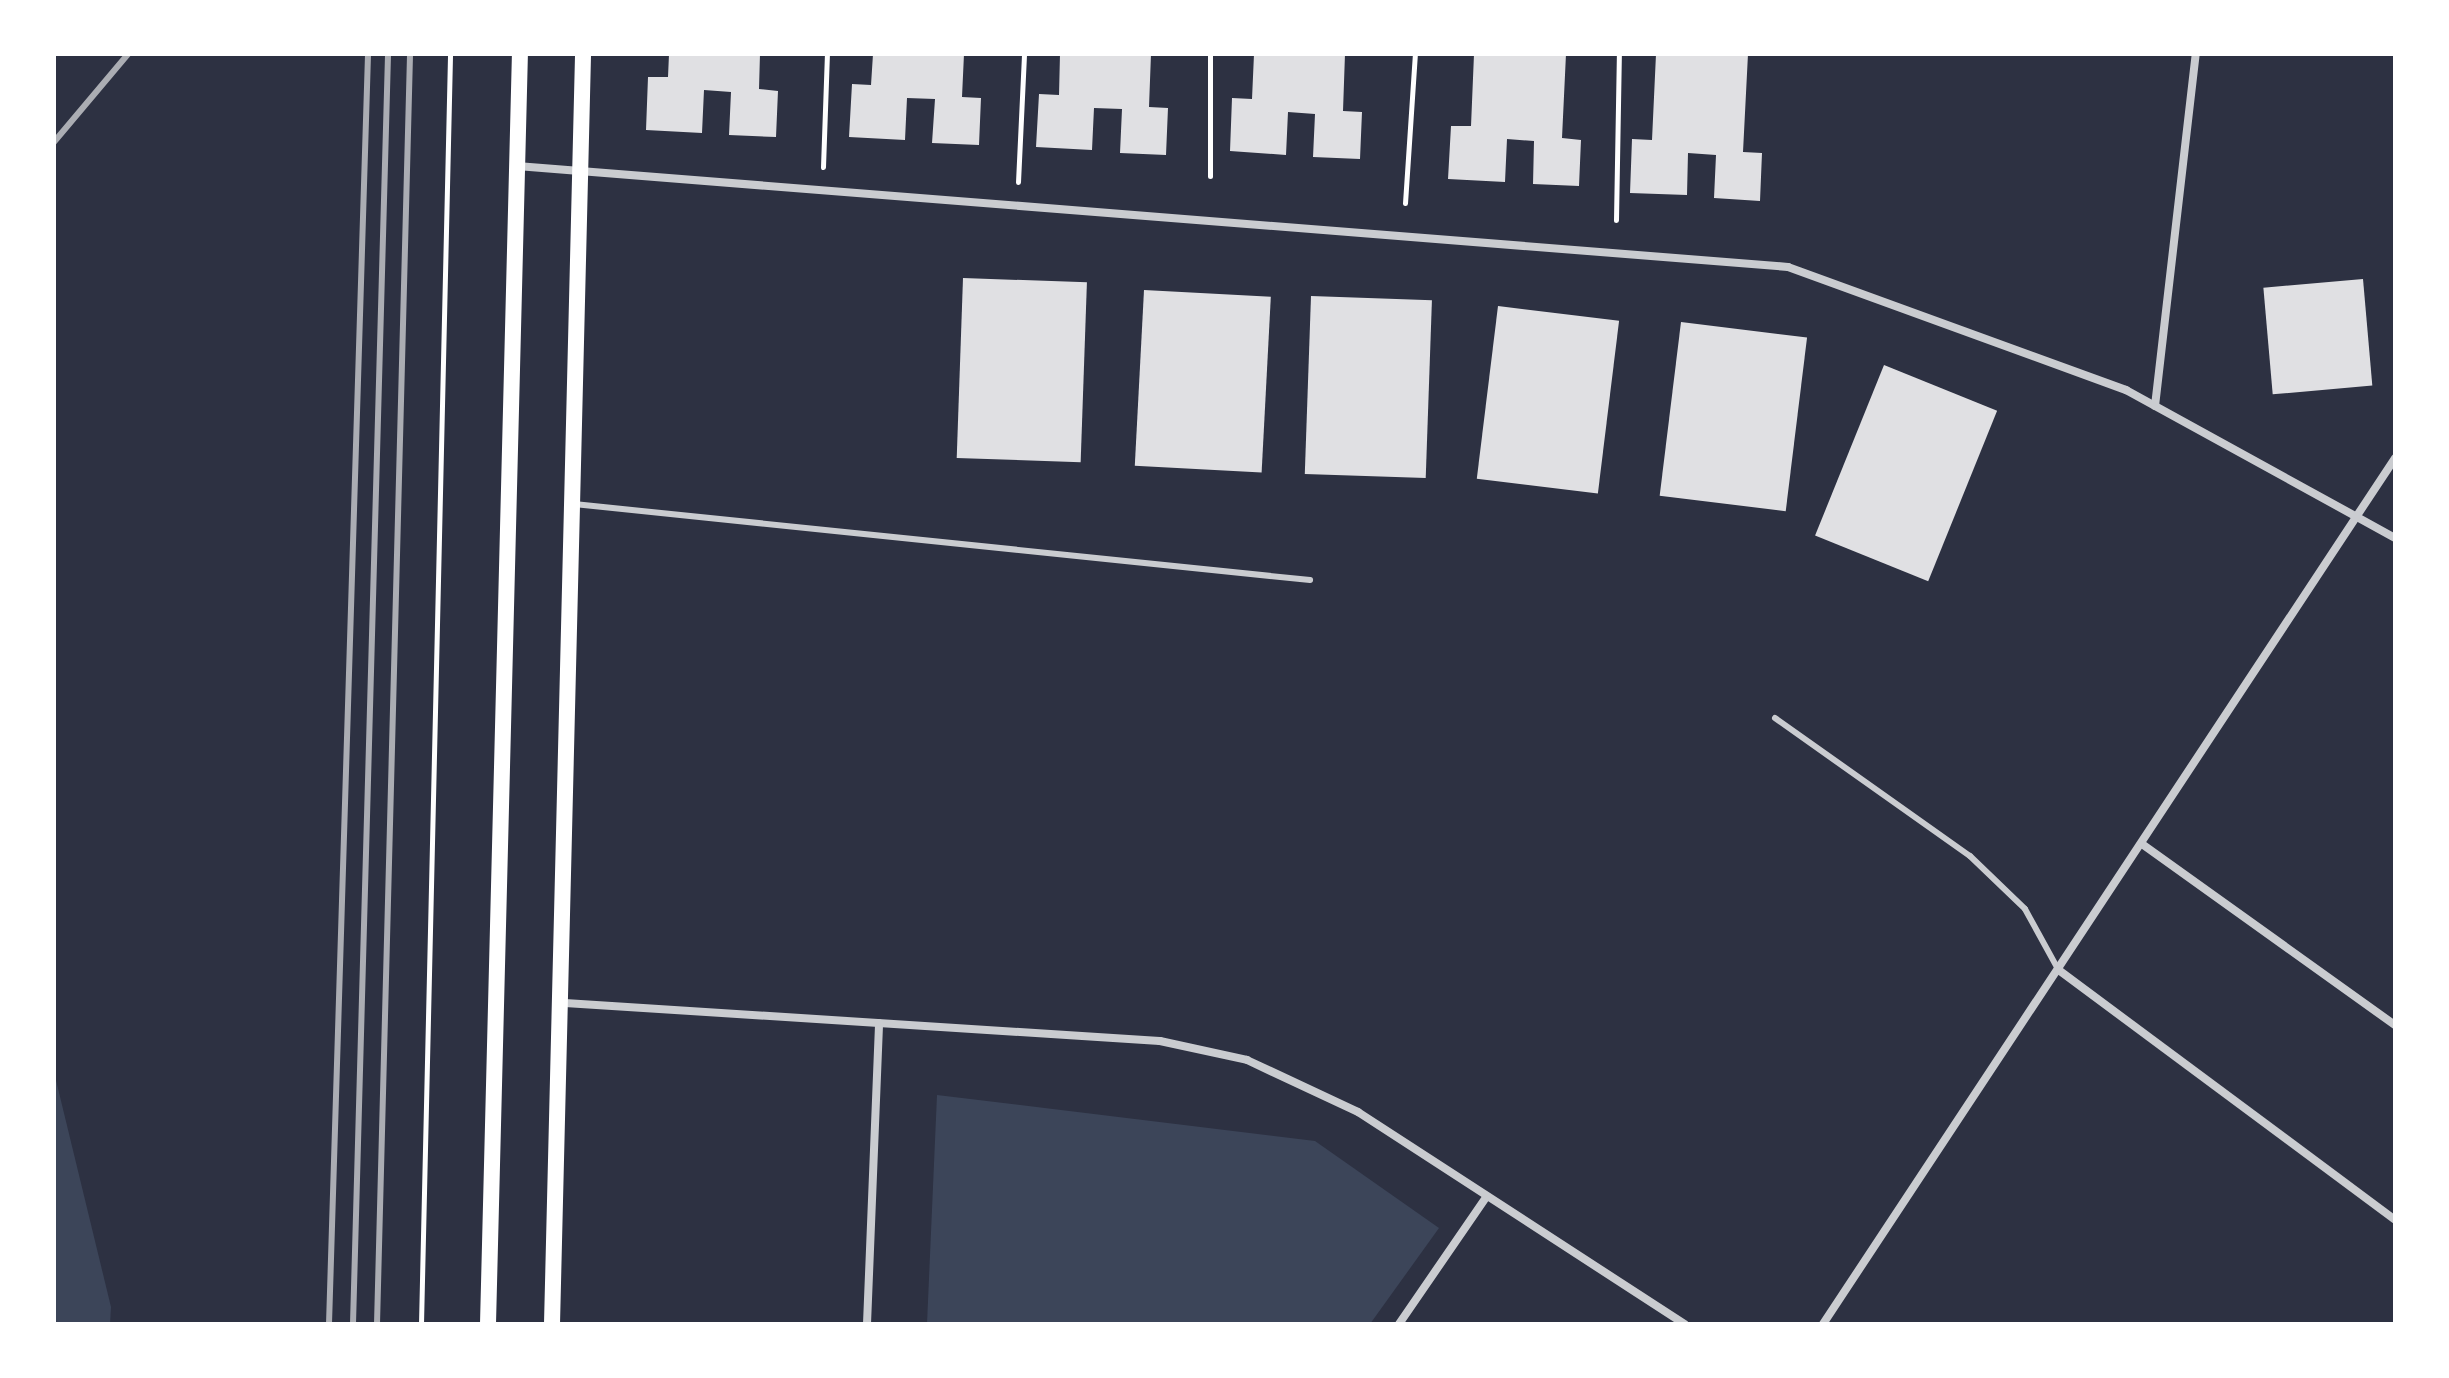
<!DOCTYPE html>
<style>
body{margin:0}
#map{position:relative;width:2449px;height:1378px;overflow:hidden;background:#2d3142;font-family:Figtree,sans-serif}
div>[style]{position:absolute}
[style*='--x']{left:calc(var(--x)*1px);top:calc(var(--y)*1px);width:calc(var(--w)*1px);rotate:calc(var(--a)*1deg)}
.green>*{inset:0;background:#3c4559}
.building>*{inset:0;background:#e0e0e3;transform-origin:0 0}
.path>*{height:5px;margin:-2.5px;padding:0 2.5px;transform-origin:2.5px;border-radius:2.5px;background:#fff}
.service>*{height:6px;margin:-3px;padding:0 3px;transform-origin:3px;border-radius:3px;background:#caccd0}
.minor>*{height:8px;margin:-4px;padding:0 4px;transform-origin:4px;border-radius:4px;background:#caccd0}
.secondary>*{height:16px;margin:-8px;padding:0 8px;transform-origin:8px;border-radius:8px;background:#fff}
.rail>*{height:6px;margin:-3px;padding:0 3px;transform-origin:3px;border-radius:3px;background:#abadb3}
span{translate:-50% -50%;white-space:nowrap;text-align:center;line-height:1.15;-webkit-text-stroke:8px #fff;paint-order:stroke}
.frame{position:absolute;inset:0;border:56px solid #fff;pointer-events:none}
</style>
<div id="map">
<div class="green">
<div style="clip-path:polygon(54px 1072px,111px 1307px,110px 1324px,54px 1324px)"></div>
<div style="clip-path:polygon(937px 1095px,1315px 1141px,1439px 1228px,1370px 1324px,927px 1324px)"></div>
</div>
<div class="building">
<div style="clip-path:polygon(669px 54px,760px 54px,759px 89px,778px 91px,776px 137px,729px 135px,731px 92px,704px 90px,702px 133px,646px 130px,648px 77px,668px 77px)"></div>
<div style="clip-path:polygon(873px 54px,964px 54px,962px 97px,981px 98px,979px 145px,932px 143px,935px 99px,907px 98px,905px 140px,849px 137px,852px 84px,871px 85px)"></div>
<div style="clip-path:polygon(1060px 54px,1151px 54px,1149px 107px,1168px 108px,1166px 155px,1120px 153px,1122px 109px,1094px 108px,1092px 150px,1036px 147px,1039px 94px,1059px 95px)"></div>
<div style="clip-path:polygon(1254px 54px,1345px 54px,1343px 111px,1362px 112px,1360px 159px,1313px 157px,1315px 114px,1288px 112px,1286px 155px,1230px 151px,1232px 98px,1252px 99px)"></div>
<div style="clip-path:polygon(1474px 54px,1566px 54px,1562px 138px,1581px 140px,1579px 186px,1533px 184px,1534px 141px,1507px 139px,1505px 182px,1448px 179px,1451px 126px,1471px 126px)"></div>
<div style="clip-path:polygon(1656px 54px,1748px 54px,1743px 152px,1762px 153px,1760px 201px,1714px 198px,1716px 155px,1688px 153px,1687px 195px,1630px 193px,1632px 139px,1652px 140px)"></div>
<div style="left:963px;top:278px;width:124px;height:180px;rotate:2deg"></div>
<div style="left:2363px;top:279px;width:107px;height:100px;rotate:85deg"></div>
<div style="left:1144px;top:290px;width:127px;height:176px;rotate:3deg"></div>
<div style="left:1311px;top:296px;width:121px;height:178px;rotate:2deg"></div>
<div style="left:1498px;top:306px;width:122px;height:174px;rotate:7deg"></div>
<div style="left:1681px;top:322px;width:127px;height:175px;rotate:7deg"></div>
<div style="left:1884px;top:365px;width:122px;height:184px;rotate:22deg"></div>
</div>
<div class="path">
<div style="--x:823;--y:167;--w:113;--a:-88"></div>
<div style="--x:1210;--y:176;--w:122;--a:-90"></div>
<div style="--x:1018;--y:182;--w:128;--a:-87.3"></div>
<div style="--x:1405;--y:203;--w:149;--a:-86.2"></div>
<div style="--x:1616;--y:220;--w:166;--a:-89"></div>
<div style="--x:421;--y:1324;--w:1270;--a:-88.69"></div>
</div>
<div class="service">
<div style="--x:574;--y:504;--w:740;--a:5.9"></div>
<div style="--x:1775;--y:718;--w:239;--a:35.3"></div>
<div style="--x:1970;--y:856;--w:76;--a:43.9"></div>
<div style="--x:2025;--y:909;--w:68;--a:61.2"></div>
</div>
<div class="minor">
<div style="--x:517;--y:166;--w:1275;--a:4.54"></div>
<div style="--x:1788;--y:267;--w:360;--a:20"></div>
<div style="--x:2126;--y:390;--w:307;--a:28.8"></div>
<div style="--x:2155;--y:406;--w:354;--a:-83.4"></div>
<div style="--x:2142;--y:844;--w:311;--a:35.6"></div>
<div style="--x:2060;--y:971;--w:417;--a:36.6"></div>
<div style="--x:565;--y:1003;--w:596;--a:3.65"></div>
<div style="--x:1160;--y:1041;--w:89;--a:12.3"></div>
<div style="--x:1247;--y:1060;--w:123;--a:25.1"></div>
<div style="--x:1358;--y:1112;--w:390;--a:33"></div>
<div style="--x:867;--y:1324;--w:301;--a:-87.7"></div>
<div style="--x:1399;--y:1324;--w:155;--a:-55.5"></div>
<div style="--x:1823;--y:1324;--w:1038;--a:-56.55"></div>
</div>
<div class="secondary">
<div style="--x:488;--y:1324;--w:1270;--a:-88.56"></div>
<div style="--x:552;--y:1324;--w:1270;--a:-88.6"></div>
</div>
<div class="rail">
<div style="--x:54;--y:142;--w:115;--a:-49.9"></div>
<div style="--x:329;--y:1324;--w:1271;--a:-88.24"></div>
<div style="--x:353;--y:1324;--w:1270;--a:-88.42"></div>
<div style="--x:377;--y:1324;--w:1270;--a:-88.51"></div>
</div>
<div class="frame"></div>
</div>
